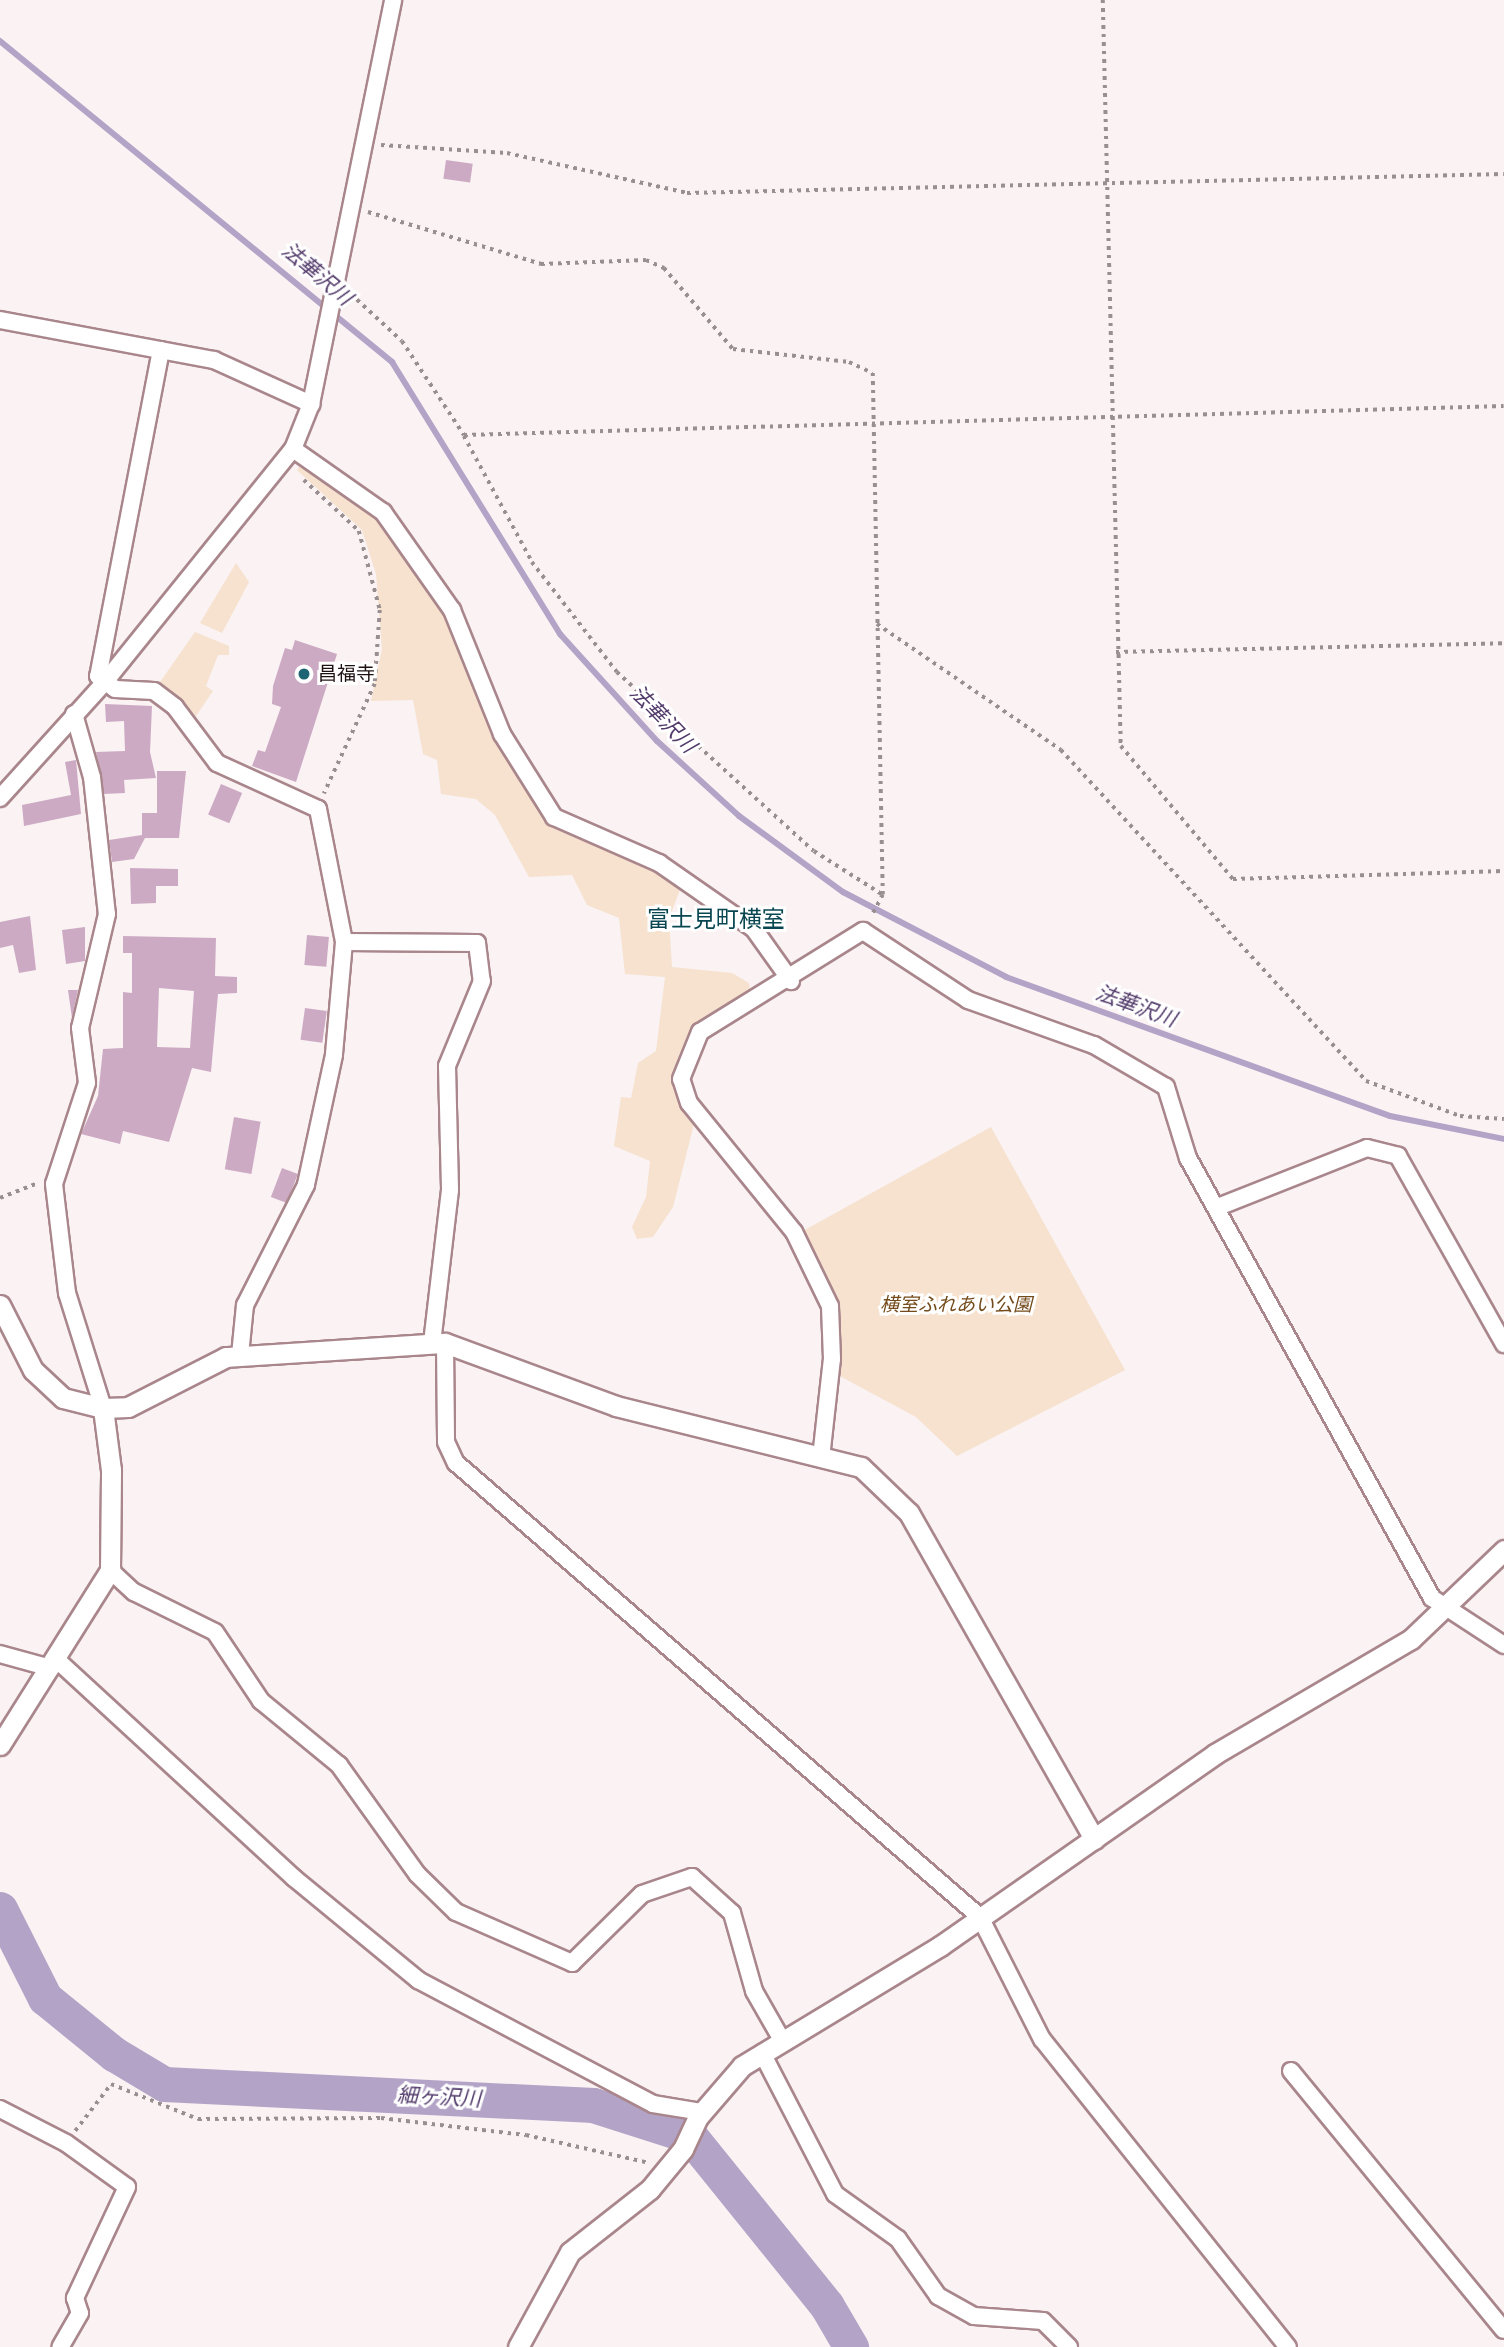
<!DOCTYPE html>
<meta charset="utf-8">
<style>
body{margin:0}
#map{position:relative;width:1504px;height:2347px;overflow:hidden;background:#faf2f3;font-family:"Times New Roman","Noto Sans JP",serif}
div>[style]{position:absolute}
[style*='--x']{left:calc(var(--x)*1px);top:calc(var(--y)*1px);width:calc(var(--w)*1px);rotate:calc(var(--a)*1deg)}
.green>*{inset:0;background:#f6e2ce}
.stream>*{height:6px;margin:-3px;padding:0 3px;transform-origin:3px;border-radius:3px;background:#b3a3c7}
.river>*{height:35px;margin:-17.5px;padding:0 17.5px;transform-origin:17.5px;border-radius:17.5px;background:#b3a3c7}
.building>*{inset:0;background:#cdaac4;transform-origin:0 0}
.path>*{height:3.5px;margin-top:-1.75px;transform-origin:0;background:repeating-linear-gradient(90deg,#998f91 0 3.5px,transparent 0 8.5px)}
.roads{filter:drop-shadow(2px 0 #a9868c) drop-shadow(-2px 0 #a9868c) drop-shadow(0 2px #a9868c) drop-shadow(0 -2px #a9868c)}
.minor>*{height:16px;margin:-8px;padding:0 8px;transform-origin:8px;border-radius:8px;background:#fff}
.tertiary>*{height:19px;margin:-9.5px;padding:0 9.5px;transform-origin:9.5px;border-radius:9.5px;background:#fff}
.dots>*{width:19px;height:19px;translate:-50% -50%;box-sizing:border-box;border:4px solid #fff;border-radius:50%}
span{translate:-50% -50%;white-space:nowrap;text-align:center;line-height:1.15;-webkit-text-stroke:6px #fff;paint-order:stroke}
.poi-label{font-size:19px;color:#1e1114}
.left{translate:0 -50%;text-align:left}
.park-label{font-size:19px;color:#744b1b;font-style:italic}
.water-label{font-size:21px;color:#523b6b;font-style:italic}
.quarter-label{font-size:23px;color:#094651}
</style>
<div id="map">
<div class="green">
<div style="clip-path:polygon(303px 461px,381px 514px,447px 614px,550px 822px,659px 868px,681px 887px,669px 919px,672px 967px,732px 973px,749px 983px,751px 998px,696px 1028px,685px 1109px,694px 1124px,673px 1207px,653px 1237px,637px 1239px,632px 1227px,646px 1197px,650px 1161px,614px 1146px,621px 1097px,631px 1098px,638px 1063px,656px 1051px,665px 977px,625px 974px,619px 918px,587px 905px,572px 875px,529px 877px,495px 815px,476px 799px,441px 794px,437px 760px,423px 754px,413px 700px,371px 701px,382px 649px,376px 574px,362px 530px,297px 470px)"></div>
<div style="clip-path:polygon(236px 563px,249px 582px,222px 633px,200px 623px)"></div>
<div style="clip-path:polygon(195px 632px,229px 646px,229px 655px,218px 655px,206px 686px,213px 691px,196px 716px,158px 685px)"></div>
<div style="clip-path:polygon(991px 1127px,1125px 1370px,957px 1456px,916px 1417px,836px 1374px,839px 1304px,801px 1232px)"></div>
</div>
<div class="stream">
<div style="--x:0;--y:41;--w:507;--a:39.31"></div>
<div style="--x:392;--y:362;--w:320;--a:58.3"></div>
<div style="--x:560;--y:634;--w:144;--a:47.8"></div>
<div style="--x:657;--y:741;--w:111;--a:42.4"></div>
<div style="--x:739;--y:816;--w:129;--a:36.2"></div>
<div style="--x:843;--y:892;--w:184;--a:27.5"></div>
<div style="--x:1006;--y:977;--w:408;--a:19.9"></div>
<div style="--x:1390;--y:1116;--w:116;--a:11.4"></div>
</div>
<div class="river">
<div style="--x:0;--y:1909;--w:100;--a:63.2"></div>
<div style="--x:45;--y:1998;--w:89;--a:39.1"></div>
<div style="--x:114;--y:2054;--w:58;--a:31"></div>
<div style="--x:164;--y:2084;--w:430;--a:2.8"></div>
<div style="--x:593;--y:2105;--w:102;--a:17.7"></div>
<div style="--x:690;--y:2136;--w:218;--a:51.1"></div>
<div style="--x:827;--y:2306;--w:48;--a:59.7"></div>
</div>
<div class="building">
<div style="left:446px;top:160px;width:27px;height:19px;rotate:8deg"></div>
<div style="clip-path:polygon(295px 640px,337px 654px,296px 782px,252px 766px,258px 750px,265px 752px,281px 707px,272px 704px,273px 686px,285px 648px,292px 650px)"></div>
<div style="clip-path:polygon(105px 704px,152px 706px,150px 752px,156px 778px,124px 780px,125px 793px,104px 794px,96px 752px,125px 751px,124px 721px,106px 722px)"></div>
<div style="clip-path:polygon(76px 760px,81px 814px,24px 826px,22px 805px,71px 795px,65px 762px)"></div>
<div style="clip-path:polygon(157px 771px,186px 771px,179px 838px,145px 838px,134px 859px,112px 862px,109px 840px,142px 835px,142px 813px,157px 813px)"></div>
<div style="left:221px;top:784px;width:23px;height:33px;rotate:23deg"></div>
<div style="clip-path:polygon(130px 868px,178px 869px,178px 886px,156px 886px,156px 903px,131px 904px)"></div>
<div style="clip-path:polygon(30px 916px,36px 970px,19px 973px,13px 945px,0 948px,0 922px)"></div>
<div style="clip-path:polygon(85px 927px,85px 961px,66px 964px,62px 930px)"></div>
<div style="left:307px;top:935px;width:22px;height:30px;rotate:5deg"></div>
<div style="clip-path:polygon(evenodd,123px 936px,216px 938px,215px 976px,237px 977px,237px 993px,218px 994px,211px 1072px,192px 1068px,169px 1142px,123px 1131px,120px 1144px,81px 1134px,98px 1096px,103px 1049px,123px 1048px,123px 992px,132px 993px,132px 953px,123px 953px,123px 936px,159px 988px,194px 991px,190px 1048px,157px 1047px,159px 988px)"></div>
<div style="clip-path:polygon(68px 990px,78px 990px,72px 1018px)"></div>
<div style="left:305px;top:1008px;width:22px;height:32px;rotate:8deg"></div>
<div style="left:234px;top:1117px;width:27px;height:53px;rotate:10deg"></div>
<div style="left:282px;top:1168px;width:17px;height:31px;rotate:21deg"></div>
</div>
<div class="path">
<div style="--x:1103;--y:0;--w:746;--a:88.62"></div>
<div style="--x:1121;--y:746;--w:174;--a:49.9"></div>
<div style="--x:1233;--y:879;--w:271;--a:-1.7"></div>
<div style="--x:381;--y:145;--w:126;--a:3.6"></div>
<div style="--x:507;--y:153;--w:184;--a:12.5"></div>
<div style="--x:687;--y:193;--w:817;--a:-1.33"></div>
<div style="--x:368;--y:212;--w:181;--a:16.7"></div>
<div style="--x:541;--y:264;--w:105;--a:-2.2"></div>
<div style="--x:646;--y:260;--w:20;--a:24"></div>
<div style="--x:664;--y:268;--w:106;--a:49.6"></div>
<div style="--x:733;--y:349;--w:117;--a:6.4"></div>
<div style="--x:849;--y:362;--w:26;--a:25"></div>
<div style="--x:873;--y:373;--w:522;--a:88.9"></div>
<div style="--x:883;--y:895;--w:24;--a:118"></div>
<div style="--x:351;--y:294;--w:69;--a:42.7"></div>
<div style="--x:402;--y:341;--w:113;--a:56.6"></div>
<div style="--x:464;--y:435;--w:1040;--a:-1.6"></div>
<div style="--x:464;--y:436;--w:143;--a:61.6"></div>
<div style="--x:532;--y:562;--w:139;--a:52.3"></div>
<div style="--x:617;--y:672;--w:266;--a:42.3"></div>
<div style="--x:814;--y:851;--w:82;--a:32.5"></div>
<div style="--x:304;--y:480;--w:75;--a:42.8"></div>
<div style="--x:359;--y:531;--w:82;--a:75.1"></div>
<div style="--x:380;--y:610;--w:74;--a:93.9"></div>
<div style="--x:375;--y:684;--w:121;--a:114.9"></div>
<div style="--x:877;--y:624;--w:223;--a:34.4"></div>
<div style="--x:1061;--y:750;--w:450;--a:47.3"></div>
<div style="--x:1366;--y:1081;--w:100;--a:20.4"></div>
<div style="--x:1460;--y:1116;--w:44;--a:3.9"></div>
<div style="--x:1116;--y:652;--w:388;--a:-1.3"></div>
<div style="--x:0;--y:1198;--w:41;--a:-21.5"></div>
<div style="--x:75;--y:2131;--w:59;--a:-52.5"></div>
<div style="--x:111;--y:2084;--w:94;--a:21.9"></div>
<div style="--x:198;--y:2119;--w:183;--a:-0.3"></div>
<div style="--x:381;--y:2118;--w:146;--a:6.7"></div>
<div style="--x:526;--y:2135;--w:126;--a:12.8"></div>
</div>
<div class="roads">
<div class="minor">
<div style="--x:0;--y:320;--w:218;--a:10.6"></div>
<div style="--x:214;--y:360;--w:107;--a:24.4"></div>
<div style="--x:161;--y:350;--w:332;--a:100.9"></div>
<div style="--x:98;--y:676;--w:21;--a:37"></div>
<div style="--x:115;--y:689;--w:39;--a:3"></div>
<div style="--x:154;--y:691;--w:26;--a:37"></div>
<div style="--x:175;--y:707;--w:70;--a:53.1"></div>
<div style="--x:217;--y:763;--w:111;--a:24.5"></div>
<div style="--x:318;--y:809;--w:136;--a:78.9"></div>
<div style="--x:344;--y:942;--w:113;--a:95.1"></div>
<div style="--x:334;--y:1055;--w:133;--a:102.2"></div>
<div style="--x:306;--y:1185;--w:135;--a:116.9"></div>
<div style="--x:245;--y:1305;--w:50;--a:95.7"></div>
<div style="--x:293;--y:449;--w:110;--a:35"></div>
<div style="--x:383;--y:512;--w:120;--a:54.9"></div>
<div style="--x:452;--y:610;--w:134;--a:68"></div>
<div style="--x:502;--y:734;--w:98;--a:57.9"></div>
<div style="--x:554;--y:817;--w:115;--a:23.7"></div>
<div style="--x:659;--y:863;--w:116;--a:34.8"></div>
<div style="--x:754;--y:929;--w:64;--a:54.6"></div>
<div style="--x:74;--y:714;--w:66;--a:74.1"></div>
<div style="--x:92;--y:777;--w:138;--a:83.8"></div>
<div style="--x:107;--y:914;--w:117;--a:103.3"></div>
<div style="--x:80;--y:1028;--w:55;--a:82.7"></div>
<div style="--x:87;--y:1083;--w:106;--a:108.1"></div>
<div style="--x:54;--y:1184;--w:110;--a:83.2"></div>
<div style="--x:67;--y:1293;--w:121;--a:72.6"></div>
<div style="--x:0;--y:798;--w:155;--a:-47.9"></div>
<div style="--x:104;--y:683;--w:301;--a:-51.1"></div>
<div style="--x:293;--y:449;--w:48;--a:-68.2"></div>
<div style="--x:311;--y:404;--w:412;--a:-78.5"></div>
<div style="--x:344;--y:942;--w:133;--a:0.4"></div>
<div style="--x:477;--y:943;--w:38;--a:83"></div>
<div style="--x:482;--y:981;--w:92;--a:112.4"></div>
<div style="--x:447;--y:1066;--w:124;--a:88.6"></div>
<div style="--x:450;--y:1190;--w:154;--a:96.7"></div>
<div style="--x:1218;--y:1207;--w:160;--a:-21.6"></div>
<div style="--x:1367;--y:1148;--w:32;--a:14"></div>
<div style="--x:1398;--y:1156;--w:216;--a:60.6"></div>
<div style="--x:445;--y:1343;--w:99;--a:89.4"></div>
<div style="--x:446;--y:1442;--w:23;--a:65"></div>
<div style="--x:456;--y:1463;--w:693;--a:40.91"></div>
<div style="--x:980;--y:1917;--w:137;--a:63.1"></div>
<div style="--x:1042;--y:2039;--w:394;--a:51.4"></div>
<div style="--x:821;--y:1458;--w:100;--a:-83.7"></div>
<div style="--x:832;--y:1359;--w:53;--a:-92.2"></div>
<div style="--x:830;--y:1306;--w:82;--a:-115.9"></div>
<div style="--x:794;--y:1232;--w:166;--a:-129.1"></div>
<div style="--x:689;--y:1103;--w:25;--a:-108"></div>
<div style="--x:681;--y:1079;--w:51;--a:-68"></div>
<div style="--x:700;--y:1032;--w:192;--a:-31.8"></div>
<div style="--x:863;--y:931;--w:126;--a:33.3"></div>
<div style="--x:968;--y:1000;--w:134;--a:19.7"></div>
<div style="--x:1094;--y:1045;--w:83;--a:30.3"></div>
<div style="--x:1166;--y:1087;--w:74;--a:72.8"></div>
<div style="--x:1188;--y:1158;--w:503;--a:60.99"></div>
<div style="--x:1432;--y:1598;--w:86;--a:33.1"></div>
<div style="--x:110;--y:1570;--w:33;--a:43"></div>
<div style="--x:134;--y:1592;--w:90;--a:26.3"></div>
<div style="--x:215;--y:1632;--w:83;--a:56.3"></div>
<div style="--x:261;--y:1701;--w:101;--a:39.4"></div>
<div style="--x:339;--y:1765;--w:134;--a:54.4"></div>
<div style="--x:417;--y:1874;--w:54;--a:44.3"></div>
<div style="--x:456;--y:1912;--w:127;--a:23.7"></div>
<div style="--x:572;--y:1963;--w:98;--a:-44.6"></div>
<div style="--x:642;--y:1894;--w:53;--a:-18.8"></div>
<div style="--x:692;--y:1877;--w:54;--a:42"></div>
<div style="--x:732;--y:1913;--w:81;--a:74.2"></div>
<div style="--x:754;--y:1991;--w:56;--a:60.3"></div>
<div style="--x:0;--y:1654;--w:53;--a:15.4"></div>
<div style="--x:56;--y:1659;--w:323;--a:42.6"></div>
<div style="--x:294;--y:1878;--w:161;--a:39.4"></div>
<div style="--x:418;--y:1980;--w:266;--a:27.8"></div>
<div style="--x:653;--y:2104;--w:50;--a:9.3"></div>
<div style="--x:762;--y:2053;--w:159;--a:62.6"></div>
<div style="--x:835;--y:2194;--w:77;--a:35.5"></div>
<div style="--x:898;--y:2239;--w:70;--a:54.9"></div>
<div style="--x:938;--y:2296;--w:41;--a:29.1"></div>
<div style="--x:974;--y:2316;--w:69;--a:4.1"></div>
<div style="--x:1043;--y:2321;--w:37;--a:45"></div>
<div style="--x:1291;--y:2071;--w:335;--a:50.6"></div>
<div style="--x:0;--y:2109;--w:74;--a:27.3"></div>
<div style="--x:66;--y:2143;--w:75;--a:35.8"></div>
<div style="--x:127;--y:2187;--w:123;--a:115.1"></div>
<div style="--x:75;--y:2298;--w:16;--a:72"></div>
<div style="--x:80;--y:2313;--w:39;--a:120"></div>
</div>
<div class="tertiary">
<div style="--x:0;--y:1305;--w:73;--a:63.1"></div>
<div style="--x:33;--y:1370;--w:41;--a:43"></div>
<div style="--x:63;--y:1398;--w:41;--a:14"></div>
<div style="--x:103;--y:1408;--w:25;--a:-2"></div>
<div style="--x:128;--y:1407;--w:110;--a:-27"></div>
<div style="--x:226;--y:1357;--w:219;--a:-3.7"></div>
<div style="--x:445;--y:1343;--w:182;--a:20.2"></div>
<div style="--x:616;--y:1406;--w:252;--a:14"></div>
<div style="--x:861;--y:1467;--w:66;--a:43.8"></div>
<div style="--x:909;--y:1513;--w:375;--a:60.4"></div>
<div style="--x:0;--y:1745;--w:207;--a:-57.8"></div>
<div style="--x:110;--y:1570;--w:100;--a:-89.4"></div>
<div style="--x:111;--y:1470;--w:63;--a:-97.4"></div>
<div style="--x:518;--y:2347;--w:108;--a:-61.3"></div>
<div style="--x:570;--y:2252;--w:102;--a:-38.2"></div>
<div style="--x:650;--y:2189;--w:52;--a:-50.5"></div>
<div style="--x:683;--y:2149;--w:35;--a:-65"></div>
<div style="--x:698;--y:2117;--w:67;--a:-49.2"></div>
<div style="--x:742;--y:2066;--w:232;--a:-31.2"></div>
<div style="--x:940;--y:1946;--w:335;--a:-34.9"></div>
<div style="--x:1215;--y:1754;--w:227;--a:-30.4"></div>
<div style="--x:1411;--y:1639;--w:129;--a:-43.7"></div>
</div>
</div>
<div class="dots">
<div style="left:304px;top:674px;background:#1c6473"></div>
</div>
<div class="poi-label">
<span class="left" style="left:318px;top:674px">昌福寺</span>
</div>
<div class="park-label">
<span style="left:956px;top:1305px">横室ふれあい公園</span>
</div>
<div class="water-label">
<span style="left:317px;top:274px;rotate:40deg">法華沢川</span>
<span style="left:663px;top:719px;rotate:46deg">法華沢川</span>
<span style="left:1136px;top:1006px;rotate:20deg">法華沢川</span>
<span style="left:439px;top:2097px;rotate:3deg">細ヶ沢川</span>
</div>
<div class="quarter-label">
<span style="left:716px;top:920px">富士見町横室</span>
</div>
</div>
